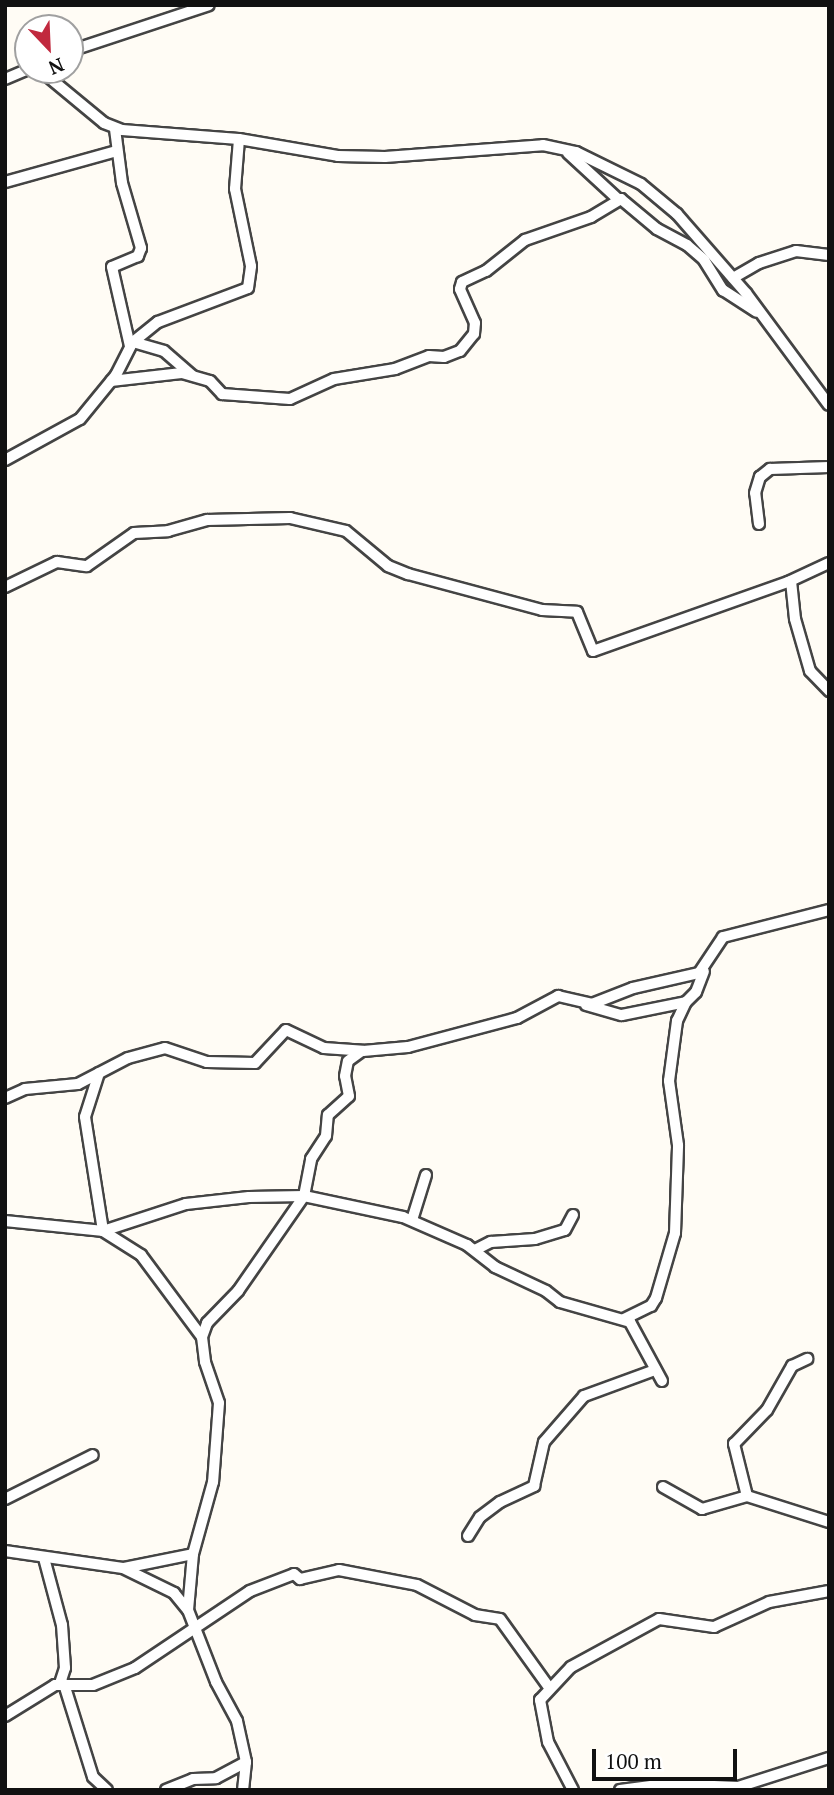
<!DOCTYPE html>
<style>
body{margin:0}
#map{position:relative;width:834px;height:1795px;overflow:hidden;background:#fffcf5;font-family:"PT Serif",serif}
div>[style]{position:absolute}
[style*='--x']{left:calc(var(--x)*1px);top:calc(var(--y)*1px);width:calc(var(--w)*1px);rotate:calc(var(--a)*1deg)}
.roads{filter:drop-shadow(2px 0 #444) drop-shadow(-2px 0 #444) drop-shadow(0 2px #444) drop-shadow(0 -2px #444)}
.street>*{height:10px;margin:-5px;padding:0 5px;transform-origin:5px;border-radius:5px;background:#fff}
span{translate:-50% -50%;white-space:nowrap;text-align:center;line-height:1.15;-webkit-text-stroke:7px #fff;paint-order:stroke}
.frame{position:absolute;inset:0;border:7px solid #111;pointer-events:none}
.north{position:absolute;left:14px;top:14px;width:70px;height:70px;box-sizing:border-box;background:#fff;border:2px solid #a0a0a0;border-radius:50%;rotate:157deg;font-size:19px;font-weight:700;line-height:28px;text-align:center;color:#111}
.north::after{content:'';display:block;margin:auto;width:24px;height:32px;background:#c1293e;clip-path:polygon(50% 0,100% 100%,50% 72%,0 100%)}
.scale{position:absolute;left:592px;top:1749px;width:145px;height:32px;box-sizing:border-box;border:4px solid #111;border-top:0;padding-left:9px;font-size:21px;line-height:24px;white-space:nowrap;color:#111;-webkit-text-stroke:5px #fff;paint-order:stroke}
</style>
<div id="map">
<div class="roads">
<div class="street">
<div style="--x:70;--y:51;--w:146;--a:-18.3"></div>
<div style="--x:40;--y:70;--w:83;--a:39.6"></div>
<div style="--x:104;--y:123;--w:19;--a:21"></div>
<div style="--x:122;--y:130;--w:117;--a:4.4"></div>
<div style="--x:239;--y:139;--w:100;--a:9.7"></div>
<div style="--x:338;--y:156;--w:47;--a:1.2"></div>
<div style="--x:385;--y:157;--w:158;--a:-4.3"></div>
<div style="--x:543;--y:145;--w:34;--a:12"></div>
<div style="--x:576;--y:152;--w:72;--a:26.2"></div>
<div style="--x:641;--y:184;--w:47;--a:39.8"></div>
<div style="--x:677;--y:214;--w:105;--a:48.9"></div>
<div style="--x:746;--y:293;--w:139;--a:53.5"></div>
<div style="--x:5;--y:79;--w:25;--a:-23"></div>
<div style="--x:115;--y:129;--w:54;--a:82.6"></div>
<div style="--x:122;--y:183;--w:68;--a:73.7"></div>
<div style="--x:141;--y:248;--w:9;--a:111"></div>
<div style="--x:138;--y:256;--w:28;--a:157"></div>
<div style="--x:112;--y:267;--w:81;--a:77.2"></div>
<div style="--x:568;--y:153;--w:69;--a:42.7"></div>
<div style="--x:5;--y:182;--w:116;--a:-15.5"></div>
<div style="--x:733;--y:278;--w:30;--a:-30"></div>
<div style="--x:759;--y:263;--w:39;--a:-18"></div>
<div style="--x:796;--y:251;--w:33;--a:7"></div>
<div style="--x:133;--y:342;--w:32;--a:16"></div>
<div style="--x:164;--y:351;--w:37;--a:41"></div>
<div style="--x:111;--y:381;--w:71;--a:-6.4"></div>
<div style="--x:182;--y:373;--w:29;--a:16"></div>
<div style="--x:210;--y:381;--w:18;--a:47"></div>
<div style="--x:222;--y:394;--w:68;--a:4.2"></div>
<div style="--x:290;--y:399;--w:48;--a:-24.4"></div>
<div style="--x:334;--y:379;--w:62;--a:-9.3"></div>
<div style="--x:395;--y:369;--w:36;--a:-21"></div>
<div style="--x:429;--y:356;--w:15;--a:4"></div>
<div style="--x:444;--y:357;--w:17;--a:-21"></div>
<div style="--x:460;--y:351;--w:22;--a:-51"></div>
<div style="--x:474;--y:334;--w:11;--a:-85"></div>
<div style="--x:475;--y:323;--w:37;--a:-114"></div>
<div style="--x:460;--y:289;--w:7;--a:-74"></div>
<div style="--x:462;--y:282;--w:26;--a:-25"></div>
<div style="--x:486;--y:271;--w:50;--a:-38.5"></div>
<div style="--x:525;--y:240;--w:70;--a:-19.2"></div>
<div style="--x:591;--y:217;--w:35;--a:-31"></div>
<div style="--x:621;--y:199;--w:47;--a:39.8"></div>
<div style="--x:657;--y:229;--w:34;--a:28"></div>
<div style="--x:687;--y:245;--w:23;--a:41"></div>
<div style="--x:704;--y:260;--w:36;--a:58"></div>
<div style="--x:723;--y:290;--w:40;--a:32.9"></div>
<div style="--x:5;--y:460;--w:85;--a:-28.7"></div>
<div style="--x:80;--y:419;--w:57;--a:-50.7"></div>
<div style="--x:116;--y:375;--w:37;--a:-63"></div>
<div style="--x:133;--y:342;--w:32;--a:-39"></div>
<div style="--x:158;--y:322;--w:96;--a:-20.7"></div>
<div style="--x:248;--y:288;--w:22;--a:-82"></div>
<div style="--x:251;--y:266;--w:79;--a:-101.7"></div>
<div style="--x:235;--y:189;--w:50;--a:-85.4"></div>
<div style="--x:759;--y:524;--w:31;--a:-97"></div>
<div style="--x:755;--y:493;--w:17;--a:-73"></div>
<div style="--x:760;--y:477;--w:13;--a:-39"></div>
<div style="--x:770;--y:469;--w:59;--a:-1.9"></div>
<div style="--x:791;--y:581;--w:38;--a:84"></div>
<div style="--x:795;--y:619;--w:54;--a:73.9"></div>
<div style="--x:810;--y:671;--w:28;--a:46"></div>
<div style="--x:5;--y:587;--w:58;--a:-25.7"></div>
<div style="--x:57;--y:562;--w:30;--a:8"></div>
<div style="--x:87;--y:566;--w:57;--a:-35.1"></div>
<div style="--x:134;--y:533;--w:34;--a:-3"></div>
<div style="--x:168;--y:531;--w:41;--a:-15.8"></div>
<div style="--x:207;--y:520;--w:83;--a:-1.4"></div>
<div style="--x:290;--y:518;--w:57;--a:13.1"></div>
<div style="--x:346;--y:531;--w:55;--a:39.8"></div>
<div style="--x:388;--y:566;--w:22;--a:22"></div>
<div style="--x:408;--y:574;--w:139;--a:15"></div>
<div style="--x:542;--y:610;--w:35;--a:3"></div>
<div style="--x:577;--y:612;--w:42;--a:67.7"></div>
<div style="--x:593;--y:651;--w:207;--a:-19.5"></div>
<div style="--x:788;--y:582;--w:45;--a:-24.9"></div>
<div style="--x:586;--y:1005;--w:37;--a:16"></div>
<div style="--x:622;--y:1015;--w:65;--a:-11.5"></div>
<div style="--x:686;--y:1002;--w:14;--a:-45"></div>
<div style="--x:696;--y:992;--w:22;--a:-69"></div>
<div style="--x:99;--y:1073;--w:46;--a:107.7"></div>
<div style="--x:85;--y:1117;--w:115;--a:81"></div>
<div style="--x:103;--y:1231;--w:87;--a:-18"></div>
<div style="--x:186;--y:1204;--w:63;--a:-6.3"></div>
<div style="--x:249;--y:1197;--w:55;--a:-1"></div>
<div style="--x:304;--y:1196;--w:101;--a:12"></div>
<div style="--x:403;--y:1217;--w:70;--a:23.6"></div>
<div style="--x:467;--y:1245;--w:36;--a:38"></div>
<div style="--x:495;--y:1267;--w:56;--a:25.2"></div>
<div style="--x:546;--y:1291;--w:18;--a:38"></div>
<div style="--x:560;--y:1302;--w:73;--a:15.9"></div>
<div style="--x:630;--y:1322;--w:67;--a:61.5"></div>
<div style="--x:5;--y:1098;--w:22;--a:-24"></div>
<div style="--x:25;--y:1089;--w:53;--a:-5.4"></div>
<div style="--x:78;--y:1084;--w:56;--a:-27.5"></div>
<div style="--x:128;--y:1058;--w:38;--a:-15"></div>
<div style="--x:165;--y:1048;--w:44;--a:18.4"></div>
<div style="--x:207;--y:1062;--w:48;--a:1.2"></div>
<div style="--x:255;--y:1063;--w:45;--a:-46.8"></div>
<div style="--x:286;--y:1030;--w:42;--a:25.3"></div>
<div style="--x:324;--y:1048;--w:39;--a:4"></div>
<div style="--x:363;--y:1051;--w:45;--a:-5.1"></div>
<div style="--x:408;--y:1047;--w:113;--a:-14.9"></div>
<div style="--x:517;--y:1018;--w:47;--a:-28.2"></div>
<div style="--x:558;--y:996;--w:35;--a:13"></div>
<div style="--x:592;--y:1004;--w:44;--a:-21.3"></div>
<div style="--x:633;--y:988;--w:68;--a:-12.8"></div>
<div style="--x:699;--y:973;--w:43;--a:-56.3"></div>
<div style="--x:723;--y:937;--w:109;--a:-14.3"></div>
<div style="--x:412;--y:1220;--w:47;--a:-72.7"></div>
<div style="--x:5;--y:1221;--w:99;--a:5.8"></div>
<div style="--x:103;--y:1231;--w:45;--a:32.3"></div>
<div style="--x:141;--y:1255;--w:102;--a:53.4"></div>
<div style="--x:202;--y:1337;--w:25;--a:83"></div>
<div style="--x:205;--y:1362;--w:43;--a:71.1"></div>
<div style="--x:219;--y:1403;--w:79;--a:94.3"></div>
<div style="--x:213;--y:1482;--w:75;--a:105.5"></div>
<div style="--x:193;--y:1554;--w:56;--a:95.1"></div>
<div style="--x:188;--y:1610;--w:77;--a:68.7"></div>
<div style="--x:216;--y:1682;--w:44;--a:61.7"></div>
<div style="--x:237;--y:1721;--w:42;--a:77.6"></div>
<div style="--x:246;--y:1762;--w:28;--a:96"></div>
<div style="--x:475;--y:1250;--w:18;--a:-27"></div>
<div style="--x:491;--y:1242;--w:44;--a:-3.9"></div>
<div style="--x:535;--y:1239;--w:31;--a:-17"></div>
<div style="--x:565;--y:1230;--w:17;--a:-62"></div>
<div style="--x:624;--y:1319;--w:30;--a:-26"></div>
<div style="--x:651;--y:1306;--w:9;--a:-58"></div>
<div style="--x:656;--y:1298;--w:68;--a:-73.7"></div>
<div style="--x:675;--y:1233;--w:88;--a:-88"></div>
<div style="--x:678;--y:1145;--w:65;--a:-98"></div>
<div style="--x:669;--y:1081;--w:61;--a:-82.4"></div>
<div style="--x:677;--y:1021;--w:21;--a:-65"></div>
<div style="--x:202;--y:1337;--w:15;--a:-70"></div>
<div style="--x:207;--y:1323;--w:45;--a:-45.9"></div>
<div style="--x:238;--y:1291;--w:116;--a:-55.2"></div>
<div style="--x:304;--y:1196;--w:38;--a:-79"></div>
<div style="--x:311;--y:1159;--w:27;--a:-57"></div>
<div style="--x:326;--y:1136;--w:21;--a:-85"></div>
<div style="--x:328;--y:1115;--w:28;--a:-42"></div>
<div style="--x:349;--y:1096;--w:20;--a:-101"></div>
<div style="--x:345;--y:1076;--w:15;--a:-79"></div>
<div style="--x:348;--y:1061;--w:17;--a:-36"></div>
<div style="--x:663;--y:1487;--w:45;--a:29.4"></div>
<div style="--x:702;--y:1509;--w:47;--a:-16.1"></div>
<div style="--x:747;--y:1496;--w:86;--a:17.6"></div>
<div style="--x:747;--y:1496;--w:54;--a:-104"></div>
<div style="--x:734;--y:1444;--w:47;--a:-45.9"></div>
<div style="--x:767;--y:1410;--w:51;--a:-60.4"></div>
<div style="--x:792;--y:1366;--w:17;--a:-25"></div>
<div style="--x:5;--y:1499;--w:98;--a:-26.6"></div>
<div style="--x:468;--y:1536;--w:22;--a:-58"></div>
<div style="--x:480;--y:1517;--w:25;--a:-37"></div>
<div style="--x:500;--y:1502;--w:38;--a:-25"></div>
<div style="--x:534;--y:1486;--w:45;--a:-77.2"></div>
<div style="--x:544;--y:1442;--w:61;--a:-49"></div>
<div style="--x:584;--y:1396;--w:76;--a:-20.1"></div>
<div style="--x:5;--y:1551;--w:119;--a:8.2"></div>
<div style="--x:123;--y:1568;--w:57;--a:26.1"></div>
<div style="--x:174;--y:1593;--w:22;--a:51"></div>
<div style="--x:44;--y:1558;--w:69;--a:75"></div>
<div style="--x:62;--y:1625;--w:43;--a:86"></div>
<div style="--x:65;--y:1668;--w:16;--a:108"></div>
<div style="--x:124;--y:1568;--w:70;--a:-11.5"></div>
<div style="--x:64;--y:1684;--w:97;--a:72.7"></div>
<div style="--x:93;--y:1777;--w:19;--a:43"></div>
<div style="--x:5;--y:1716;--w:59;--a:-31.8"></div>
<div style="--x:55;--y:1685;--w:38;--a:0"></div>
<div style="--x:93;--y:1685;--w:45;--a:-22"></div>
<div style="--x:135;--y:1668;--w:138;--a:-33.8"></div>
<div style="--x:250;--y:1591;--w:47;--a:-21.1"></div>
<div style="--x:294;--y:1574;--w:8;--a:40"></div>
<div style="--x:300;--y:1579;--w:40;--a:-13"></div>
<div style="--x:339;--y:1570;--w:79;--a:10.9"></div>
<div style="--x:417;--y:1585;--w:65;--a:27.3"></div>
<div style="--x:475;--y:1615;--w:25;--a:9"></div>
<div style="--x:500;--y:1619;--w:82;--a:54.4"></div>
<div style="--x:166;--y:1790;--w:29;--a:-22"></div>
<div style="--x:193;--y:1779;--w:23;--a:-2"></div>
<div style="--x:216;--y:1778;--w:34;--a:-28"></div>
<div style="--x:573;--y:1790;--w:54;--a:-117.5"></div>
<div style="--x:548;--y:1742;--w:43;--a:-100.8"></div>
<div style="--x:540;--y:1700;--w:45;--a:-46.8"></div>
<div style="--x:571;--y:1667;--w:100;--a:-28.6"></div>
<div style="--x:659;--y:1619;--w:56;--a:8.3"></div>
<div style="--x:714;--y:1627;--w:60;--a:-24.4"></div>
<div style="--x:769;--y:1602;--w:61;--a:-10.4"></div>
<div style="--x:620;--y:1790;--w:46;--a:-7.4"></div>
<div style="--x:666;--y:1784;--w:72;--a:2.4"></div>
<div style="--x:738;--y:1787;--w:96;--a:-17.7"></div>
</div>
</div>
<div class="frame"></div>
<div class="north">N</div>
<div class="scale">100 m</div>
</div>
